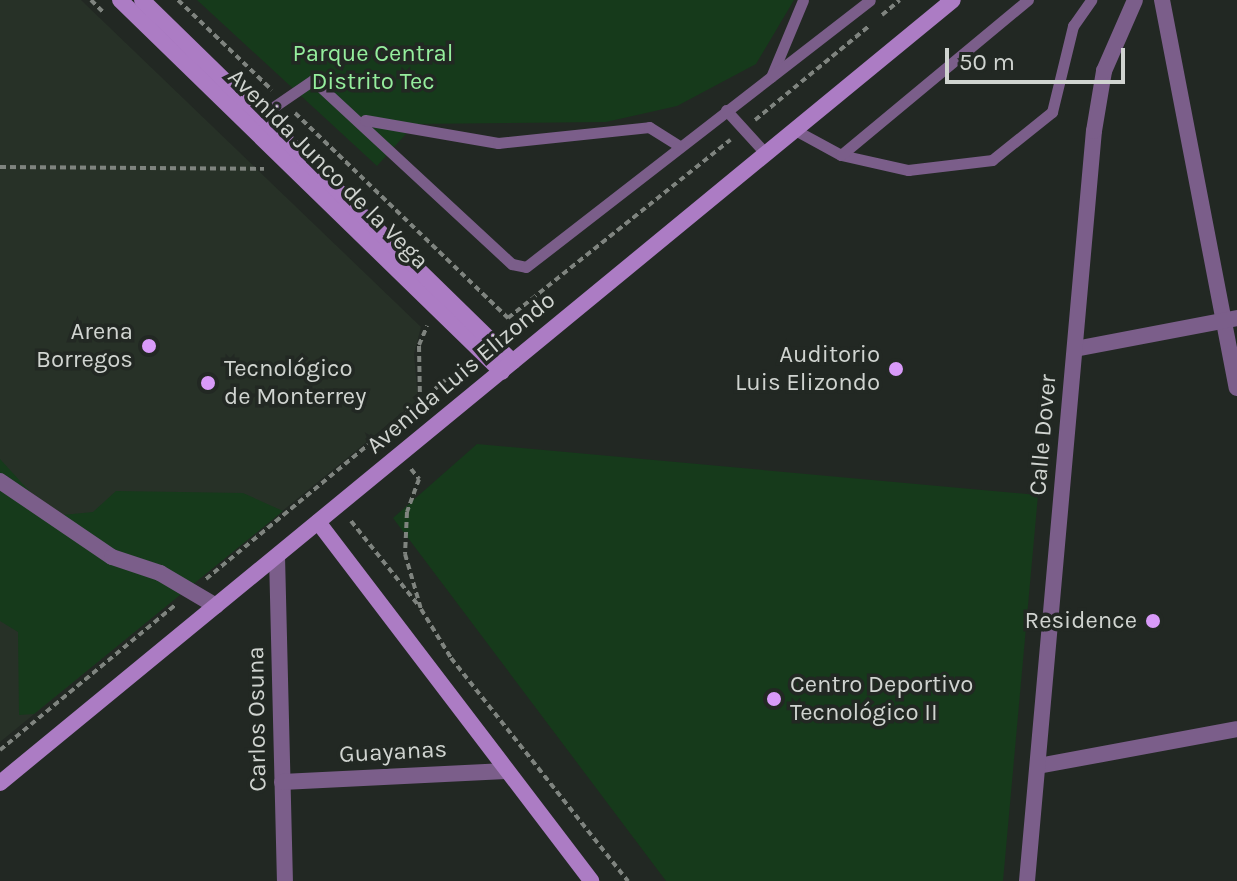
<!DOCTYPE html>
<meta charset="utf-8">
<style>
body{margin:0}
#map{position:relative;width:1237px;height:881px;overflow:hidden;background:#222823;font-family:Karla,sans-serif}
div>[style]{position:absolute}
[style*='--x']{left:calc(var(--x)*1px);top:calc(var(--y)*1px);width:calc(var(--w)*1px);rotate:calc(var(--a)*1deg)}
.built>*{inset:0;background:#273127}
.green>*{inset:0;background:#163a1b}
.path>*{height:4px;margin-top:-2px;transform-origin:0;background:repeating-linear-gradient(90deg,#7f847f 0 6px,transparent 0 10px)}
.lane>*{height:11px;margin:-5.5px;padding:0 5.5px;transform-origin:5.5px;border-radius:5.5px;background:#7b5e8a}
.street>*{height:16px;margin:-8px;padding:0 8px;transform-origin:8px;border-radius:8px;background:#7b5e8a}
.secondary>*{height:16px;margin:-8px;padding:0 8px;transform-origin:8px;border-radius:8px;background:#ac7cc4}
.dots>*{width:22px;height:22px;translate:-50% -50%;box-sizing:border-box;border:4px solid #222823;border-radius:50%}
span{translate:-50% -50%;white-space:nowrap;text-align:center;line-height:1.15;-webkit-text-stroke:7px #222823;paint-order:stroke}
.park-label{font-size:24px;color:#95ee9d}
.street-label{font-size:24px;color:#d0d4d0}
.poi-label{font-size:24px;color:#d0d4d0}
.right{translate:-100% -50%;text-align:right}
.left{translate:0 -50%;text-align:left}
.scale{position:absolute;left:945px;top:48px;width:180px;height:36px;box-sizing:border-box;border:4px solid #d0d4d0;border-top:0;padding-left:10px;font-size:24px;line-height:28px;white-space:nowrap;color:#d0d4d0;-webkit-text-stroke:6px #222823;paint-order:stroke}
</style>
<div id="map">
<div class="built">
<div style="clip-path:polygon(0 0,81px 0,421px 327px,414px 354px,418px 400px,0 742px)"></div>
</div>
<div class="green">
<div style="clip-path:polygon(197px 0,794px 0,756px 64px,677px 106px,606px 122px,415px 124px,377px 166px)"></div>
<div style="clip-path:polygon(477px 444px,1038px 495px,1003px 881px,666px 881px,393px 518px)"></div>
<div style="clip-path:polygon(0 459px,52px 516px,93px 512px,116px 491px,243px 493px,283px 511px,34px 714px,19px 715px,18px 632px,0 621px)"></div>
</div>
<div class="path">
<div style="--x:91;--y:0;--w:17;--a:45"></div>
<div style="--x:178;--y:0;--w:130;--a:43.8"></div>
<div style="--x:882;--y:15;--w:23;--a:-40"></div>
<div style="--x:295;--y:113;--w:296;--a:43.9"></div>
<div style="--x:508;--y:318;--w:285;--a:-38.7"></div>
<div style="--x:755;--y:120;--w:148;--a:-39.5"></div>
<div style="--x:0;--y:167;--w:264;--a:0.4"></div>
<div style="--x:420;--y:402;--w:61;--a:-41"></div>
<div style="--x:411;--y:469;--w:13;--a:51"></div>
<div style="--x:419;--y:479;--w:35;--a:110"></div>
<div style="--x:407;--y:512;--w:42;--a:92.7"></div>
<div style="--x:405;--y:554;--w:57;--a:73.8"></div>
<div style="--x:421;--y:609;--w:57;--a:58.5"></div>
<div style="--x:451;--y:658;--w:285;--a:51.6"></div>
<div style="--x:351;--y:521;--w:107;--a:51.4"></div>
<div style="--x:206;--y:579;--w:278;--a:-39.6"></div>
<div style="--x:420;--y:402;--w:57;--a:-91"></div>
<div style="--x:419;--y:345;--w:21;--a:-67"></div>
<div style="--x:0;--y:750;--w:227;--a:-39.6"></div>
</div>
<div class="lane">
<div style="--x:771;--y:77;--w:83;--a:-67.4"></div>
<div style="--x:726;--y:110;--w:59;--a:47.7"></div>
<div style="--x:256;--y:119;--w:69;--a:-34.4"></div>
<div style="--x:313;--y:80;--w:271;--a:42.8"></div>
<div style="--x:512;--y:264;--w:14;--a:12"></div>
<div style="--x:526;--y:267;--w:435;--a:-37.8"></div>
<div style="--x:365;--y:120;--w:135;--a:9.8"></div>
<div style="--x:498;--y:143;--w:152;--a:-6"></div>
<div style="--x:649;--y:127;--w:36;--a:32"></div>
<div style="--x:795;--y:130;--w:52;--a:28.5"></div>
<div style="--x:841;--y:155;--w:69;--a:12.6"></div>
<div style="--x:908;--y:170;--w:85;--a:-6.8"></div>
<div style="--x:992;--y:160;--w:77;--a:-38.7"></div>
<div style="--x:1052;--y:112;--w:89;--a:-76.3"></div>
<div style="--x:1073;--y:26;--w:32;--a:-55"></div>
<div style="--x:841;--y:155;--w:243;--a:-39.7"></div>
</div>
<div class="street">
<div style="--x:1162;--y:0;--w:395;--a:79.1"></div>
<div style="--x:1075;--y:349;--w:165;--a:-10.8"></div>
<div style="--x:0;--y:481;--w:135;--a:34.2"></div>
<div style="--x:112;--y:557;--w:51;--a:18.4"></div>
<div style="--x:160;--y:573;--w:65;--a:30.5"></div>
<div style="--x:277;--y:556;--w:325;--a:88.6"></div>
<div style="--x:1038;--y:766;--w:202;--a:-10.5"></div>
<div style="--x:282;--y:782;--w:224;--a:-2.8"></div>
<div style="--x:1027;--y:881;--w:753;--a:-84.9"></div>
<div style="--x:1094;--y:131;--w:61;--a:-80.5"></div>
<div style="--x:1104;--y:71;--w:77;--a:-66.4"></div>
</div>
<div class="secondary">
<div style="--x:120;--y:0;--w:533;--a:44.24"></div>
<div style="--x:142;--y:0;--w:518;--a:44.3"></div>
<div style="--x:318;--y:522;--w:451;--a:52.7"></div>
<div style="--x:0;--y:783;--w:1233;--a:-39.41"></div>
</div>
<div class="dots">
<div style="left:149px;top:346px;background:#d89af8"></div>
<div style="left:896px;top:369px;background:#d89af8"></div>
<div style="left:208px;top:383px;background:#d89af8"></div>
<div style="left:1153px;top:621px;background:#d89af8"></div>
<div style="left:774px;top:699px;background:#d89af8"></div>
</div>
<div class="park-label">
<span style="left:373px;top:68px">Parque Central<br>Distrito Tec</span>
</div>
<div class="street-label">
<span style="left:328px;top:169px;rotate:45deg">Avenida Junco de la Vega</span>
<span style="left:461px;top:373px;rotate:-40deg">Avenida Luis Elizondo</span>
<span style="left:1043px;top:435px;rotate:-85deg">Calle Dover</span>
<span style="left:257px;top:719px;rotate:-91deg">Carlos Osuna</span>
<span style="left:393px;top:752px;rotate:-3deg">Guayanas</span>
</div>
<div class="poi-label">
<span class="right" style="left:133px;top:346px">Arena<br>Borregos</span>
<span class="right" style="left:880px;top:369px">Auditorio<br>Luis Elizondo</span>
<span class="left" style="left:224px;top:383px">Tecnológico<br>de Monterrey</span>
<span class="right" style="left:1137px;top:621px">Residence</span>
<span class="left" style="left:790px;top:699px">Centro Deportivo<br>Tecnológico II</span>
</div>
<div class="scale">50 m</div>
</div>
